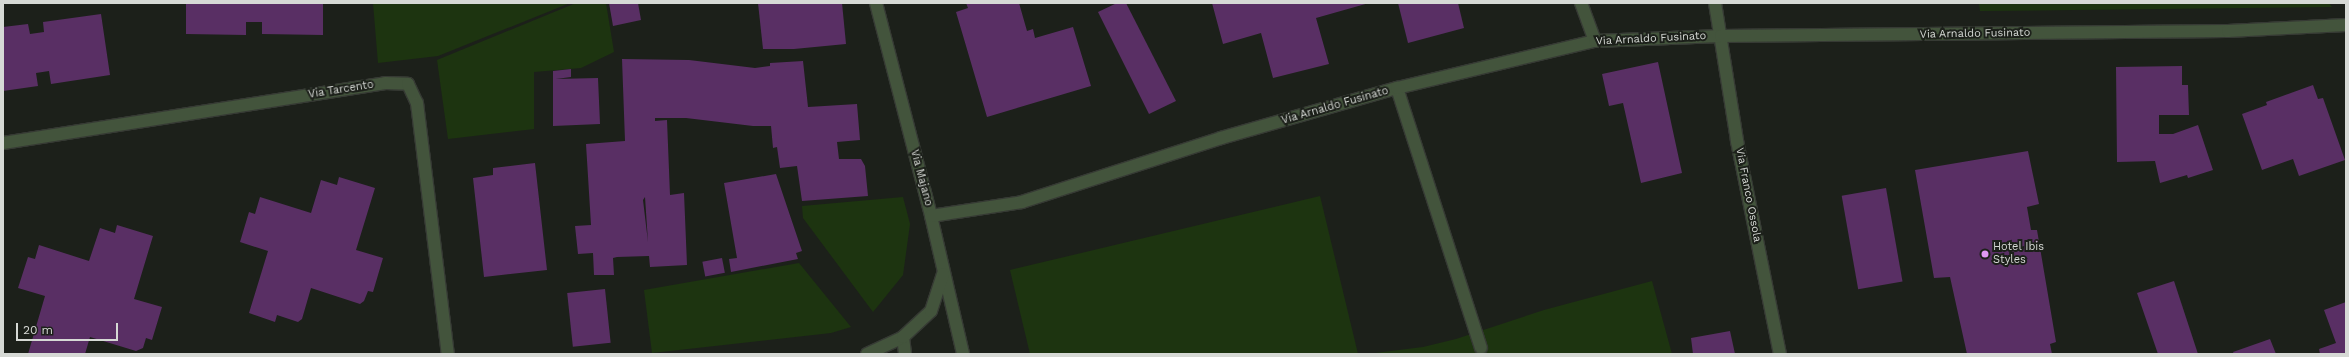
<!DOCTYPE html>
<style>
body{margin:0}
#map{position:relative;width:2349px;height:357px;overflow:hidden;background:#1c201a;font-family:"Work Sans",sans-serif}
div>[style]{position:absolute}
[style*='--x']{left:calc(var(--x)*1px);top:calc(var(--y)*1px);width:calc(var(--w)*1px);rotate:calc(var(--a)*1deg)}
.green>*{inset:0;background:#1d3410}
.building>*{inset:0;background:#592f64;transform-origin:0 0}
.roads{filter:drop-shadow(1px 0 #363a34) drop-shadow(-1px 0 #363a34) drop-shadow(0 1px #363a34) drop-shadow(0 -1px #363a34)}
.minor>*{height:12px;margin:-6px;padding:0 6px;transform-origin:6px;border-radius:6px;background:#43543c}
.dots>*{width:11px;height:11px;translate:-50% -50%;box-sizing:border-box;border:2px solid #1c201a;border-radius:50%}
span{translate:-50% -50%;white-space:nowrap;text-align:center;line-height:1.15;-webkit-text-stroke:4px #1c201a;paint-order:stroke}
.street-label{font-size:11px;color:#d6d9d5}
.poi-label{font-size:11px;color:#d6d9d5}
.left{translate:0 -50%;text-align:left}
.frame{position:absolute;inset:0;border:4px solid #d6d9d5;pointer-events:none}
.scale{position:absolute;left:16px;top:323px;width:102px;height:18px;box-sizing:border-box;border:2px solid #d6d9d5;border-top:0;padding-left:5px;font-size:12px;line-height:14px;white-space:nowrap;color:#d6d9d5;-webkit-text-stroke:3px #1c201a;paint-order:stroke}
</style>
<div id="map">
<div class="green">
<div style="clip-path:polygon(373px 3px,570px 3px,438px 56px,378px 63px)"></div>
<div style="clip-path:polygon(576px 3px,606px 3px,614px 52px,581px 68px,534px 72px,534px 129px,448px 139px,437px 60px)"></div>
<div style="clip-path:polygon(1979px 3px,2329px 3px,2332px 7px,1980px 11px)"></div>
<div style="clip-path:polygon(1320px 196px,1358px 354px,1030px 354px,1010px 270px)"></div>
<div style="clip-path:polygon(903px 197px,910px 224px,903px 275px,873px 312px,803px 218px,802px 206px)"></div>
<div style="clip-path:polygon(799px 263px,851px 327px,831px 333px,652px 353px,644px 290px)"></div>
<div style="clip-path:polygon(1652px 281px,1672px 354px,1367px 354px,1423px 347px,1456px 339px,1544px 310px)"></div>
</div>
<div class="building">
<div style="clip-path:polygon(186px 3px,323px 3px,323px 35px,262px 34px,262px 22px,246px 22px,246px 35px,186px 34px)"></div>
<div style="clip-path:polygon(609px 3px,638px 3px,641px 20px,613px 26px)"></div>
<div style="clip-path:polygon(758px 3px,842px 3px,846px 44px,794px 49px,763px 49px)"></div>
<div style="clip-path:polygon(966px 3px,1019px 3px,1027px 31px,1033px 29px,1035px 38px,1073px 27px,1091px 86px,987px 117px,956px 12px,968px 8px)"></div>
<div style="clip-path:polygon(1117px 3px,1126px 3px,1176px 101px,1149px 114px,1098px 12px)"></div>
<div style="clip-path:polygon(1212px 3px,1369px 3px,1316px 18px,1329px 64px,1273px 78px,1261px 33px,1223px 44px)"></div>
<div style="clip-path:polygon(1398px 3px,1458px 3px,1464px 28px,1408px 43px)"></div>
<div style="clip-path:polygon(101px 14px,110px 75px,51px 84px,49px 71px,36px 73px,38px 86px,3px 91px,3px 27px,28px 24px,30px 34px,44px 32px,43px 22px)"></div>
<div style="clip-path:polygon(evenodd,622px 59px,689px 60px,755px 68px,770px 66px,770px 63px,803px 61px,808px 107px,857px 104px,860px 140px,837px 142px,839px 159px,861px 159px,865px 166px,868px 196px,802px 201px,797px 166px,780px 168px,777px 147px,773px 148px,771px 126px,753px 126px,686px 118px,655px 118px,655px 121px,667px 120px,670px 195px,684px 193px,687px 265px,650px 267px,649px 256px,617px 257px,613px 258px,614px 275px,594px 275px,593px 253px,578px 254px,575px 226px,591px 225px,586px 144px,625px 141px,622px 59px,645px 197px,648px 242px,643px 200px,645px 197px)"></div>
<div style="clip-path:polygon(1658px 62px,1682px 173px,1641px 183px,1623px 103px,1609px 106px,1602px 74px)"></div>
<div style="clip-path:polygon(2182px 66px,2182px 85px,2188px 85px,2189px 115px,2159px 115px,2159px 134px,2173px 134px,2198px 125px,2213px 170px,2188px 178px,2187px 175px,2160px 183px,2155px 161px,2117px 162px,2116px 67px)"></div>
<div style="clip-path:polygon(571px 69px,571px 77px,556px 79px,598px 78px,600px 124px,553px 126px,553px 71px)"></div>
<div style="clip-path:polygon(2313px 85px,2318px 99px,2323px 98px,2345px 160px,2299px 176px,2293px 159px,2262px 170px,2242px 114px,2267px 105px,2266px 102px)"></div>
<div style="clip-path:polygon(2028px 151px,2039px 204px,2027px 207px,2031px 230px,2037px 230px,2056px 342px,2050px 344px,2052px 354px,1967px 354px,1950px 277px,1934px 278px,1915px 170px)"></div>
<div style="clip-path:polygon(535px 163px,547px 270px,484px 277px,473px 178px,493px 175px,493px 168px)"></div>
<div style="clip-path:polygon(776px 174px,802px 251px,796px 253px,798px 259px,731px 272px,729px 259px,737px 258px,724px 183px)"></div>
<div style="clip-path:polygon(339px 177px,375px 188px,356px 250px,383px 258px,373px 292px,368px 291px,364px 301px,360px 304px,311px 288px,302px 319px,298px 322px,277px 315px,275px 322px,249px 313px,268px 251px,240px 242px,249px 212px,255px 214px,260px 197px,311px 213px,321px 180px,337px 185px)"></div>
<div style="left:1886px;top:188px;width:95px;height:45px;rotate:80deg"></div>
<div style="clip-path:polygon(117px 225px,153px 236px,134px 299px,162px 307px,152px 340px,146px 338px,143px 348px,136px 351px,90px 337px,85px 354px,28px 354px,45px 296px,18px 288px,28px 257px,35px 259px,39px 245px,89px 261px,100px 228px,115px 233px)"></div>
<div style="left:722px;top:258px;width:15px;height:20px;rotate:79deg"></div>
<div style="clip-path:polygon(2174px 281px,2198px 354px,2158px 354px,2137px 293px)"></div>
<div style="left:605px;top:289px;width:54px;height:38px;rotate:84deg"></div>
<div style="clip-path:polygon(2346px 302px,2346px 354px,2320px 354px,2319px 349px,2336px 343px,2324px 310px)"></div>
<div style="clip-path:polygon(1730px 331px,1735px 354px,1693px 354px,1691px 338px)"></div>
<div style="clip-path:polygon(2270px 339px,2276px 354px,2234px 354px,2233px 352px)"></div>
</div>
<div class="roads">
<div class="minor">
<div style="--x:876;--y:3;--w:220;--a:75.5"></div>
<div style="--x:931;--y:216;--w:142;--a:76.9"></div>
<div style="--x:1581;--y:3;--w:40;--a:69.8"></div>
<div style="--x:1715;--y:3;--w:140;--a:80.9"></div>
<div style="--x:1737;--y:141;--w:217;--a:78.6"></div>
<div style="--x:1397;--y:88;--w:273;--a:72.1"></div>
<div style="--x:3;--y:143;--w:387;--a:-8.9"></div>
<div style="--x:385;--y:83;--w:23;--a:2"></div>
<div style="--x:408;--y:84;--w:21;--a:65"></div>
<div style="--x:417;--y:103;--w:253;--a:83"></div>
<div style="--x:931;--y:216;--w:92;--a:-8.7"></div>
<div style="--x:1022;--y:202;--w:209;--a:-17.8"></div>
<div style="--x:1221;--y:138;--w:183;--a:-15.9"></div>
<div style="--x:1397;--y:88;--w:204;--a:-13.4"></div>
<div style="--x:1595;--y:41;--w:126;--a:-2.3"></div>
<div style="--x:1721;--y:36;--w:507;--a:-0.57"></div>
<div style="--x:2228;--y:31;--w:118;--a:-2.9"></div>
<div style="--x:903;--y:337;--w:17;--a:83"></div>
<div style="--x:867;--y:354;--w:40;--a:-25"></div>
<div style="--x:903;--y:337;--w:38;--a:-43"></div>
<div style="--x:931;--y:311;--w:39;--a:-72"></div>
</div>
</div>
<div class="dots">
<div style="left:1985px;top:254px;background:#df98f2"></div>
</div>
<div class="street-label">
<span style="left:1975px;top:34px;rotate:-1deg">Via Arnaldo Fusinato</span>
<span style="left:1651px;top:39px;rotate:-3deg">Via Arnaldo Fusinato</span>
<span style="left:341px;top:90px;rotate:-9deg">Via Tarcento</span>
<span style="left:1335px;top:106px;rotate:-16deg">Via Arnaldo Fusinato</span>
<span style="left:921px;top:178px;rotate:75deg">Via Majano</span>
<span style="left:1748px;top:195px;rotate:79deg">Via Franco Ossola</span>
</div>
<div class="poi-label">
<span class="left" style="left:1993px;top:254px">Hotel Ibis<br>Styles</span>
</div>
<div class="frame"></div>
<div class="scale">20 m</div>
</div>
